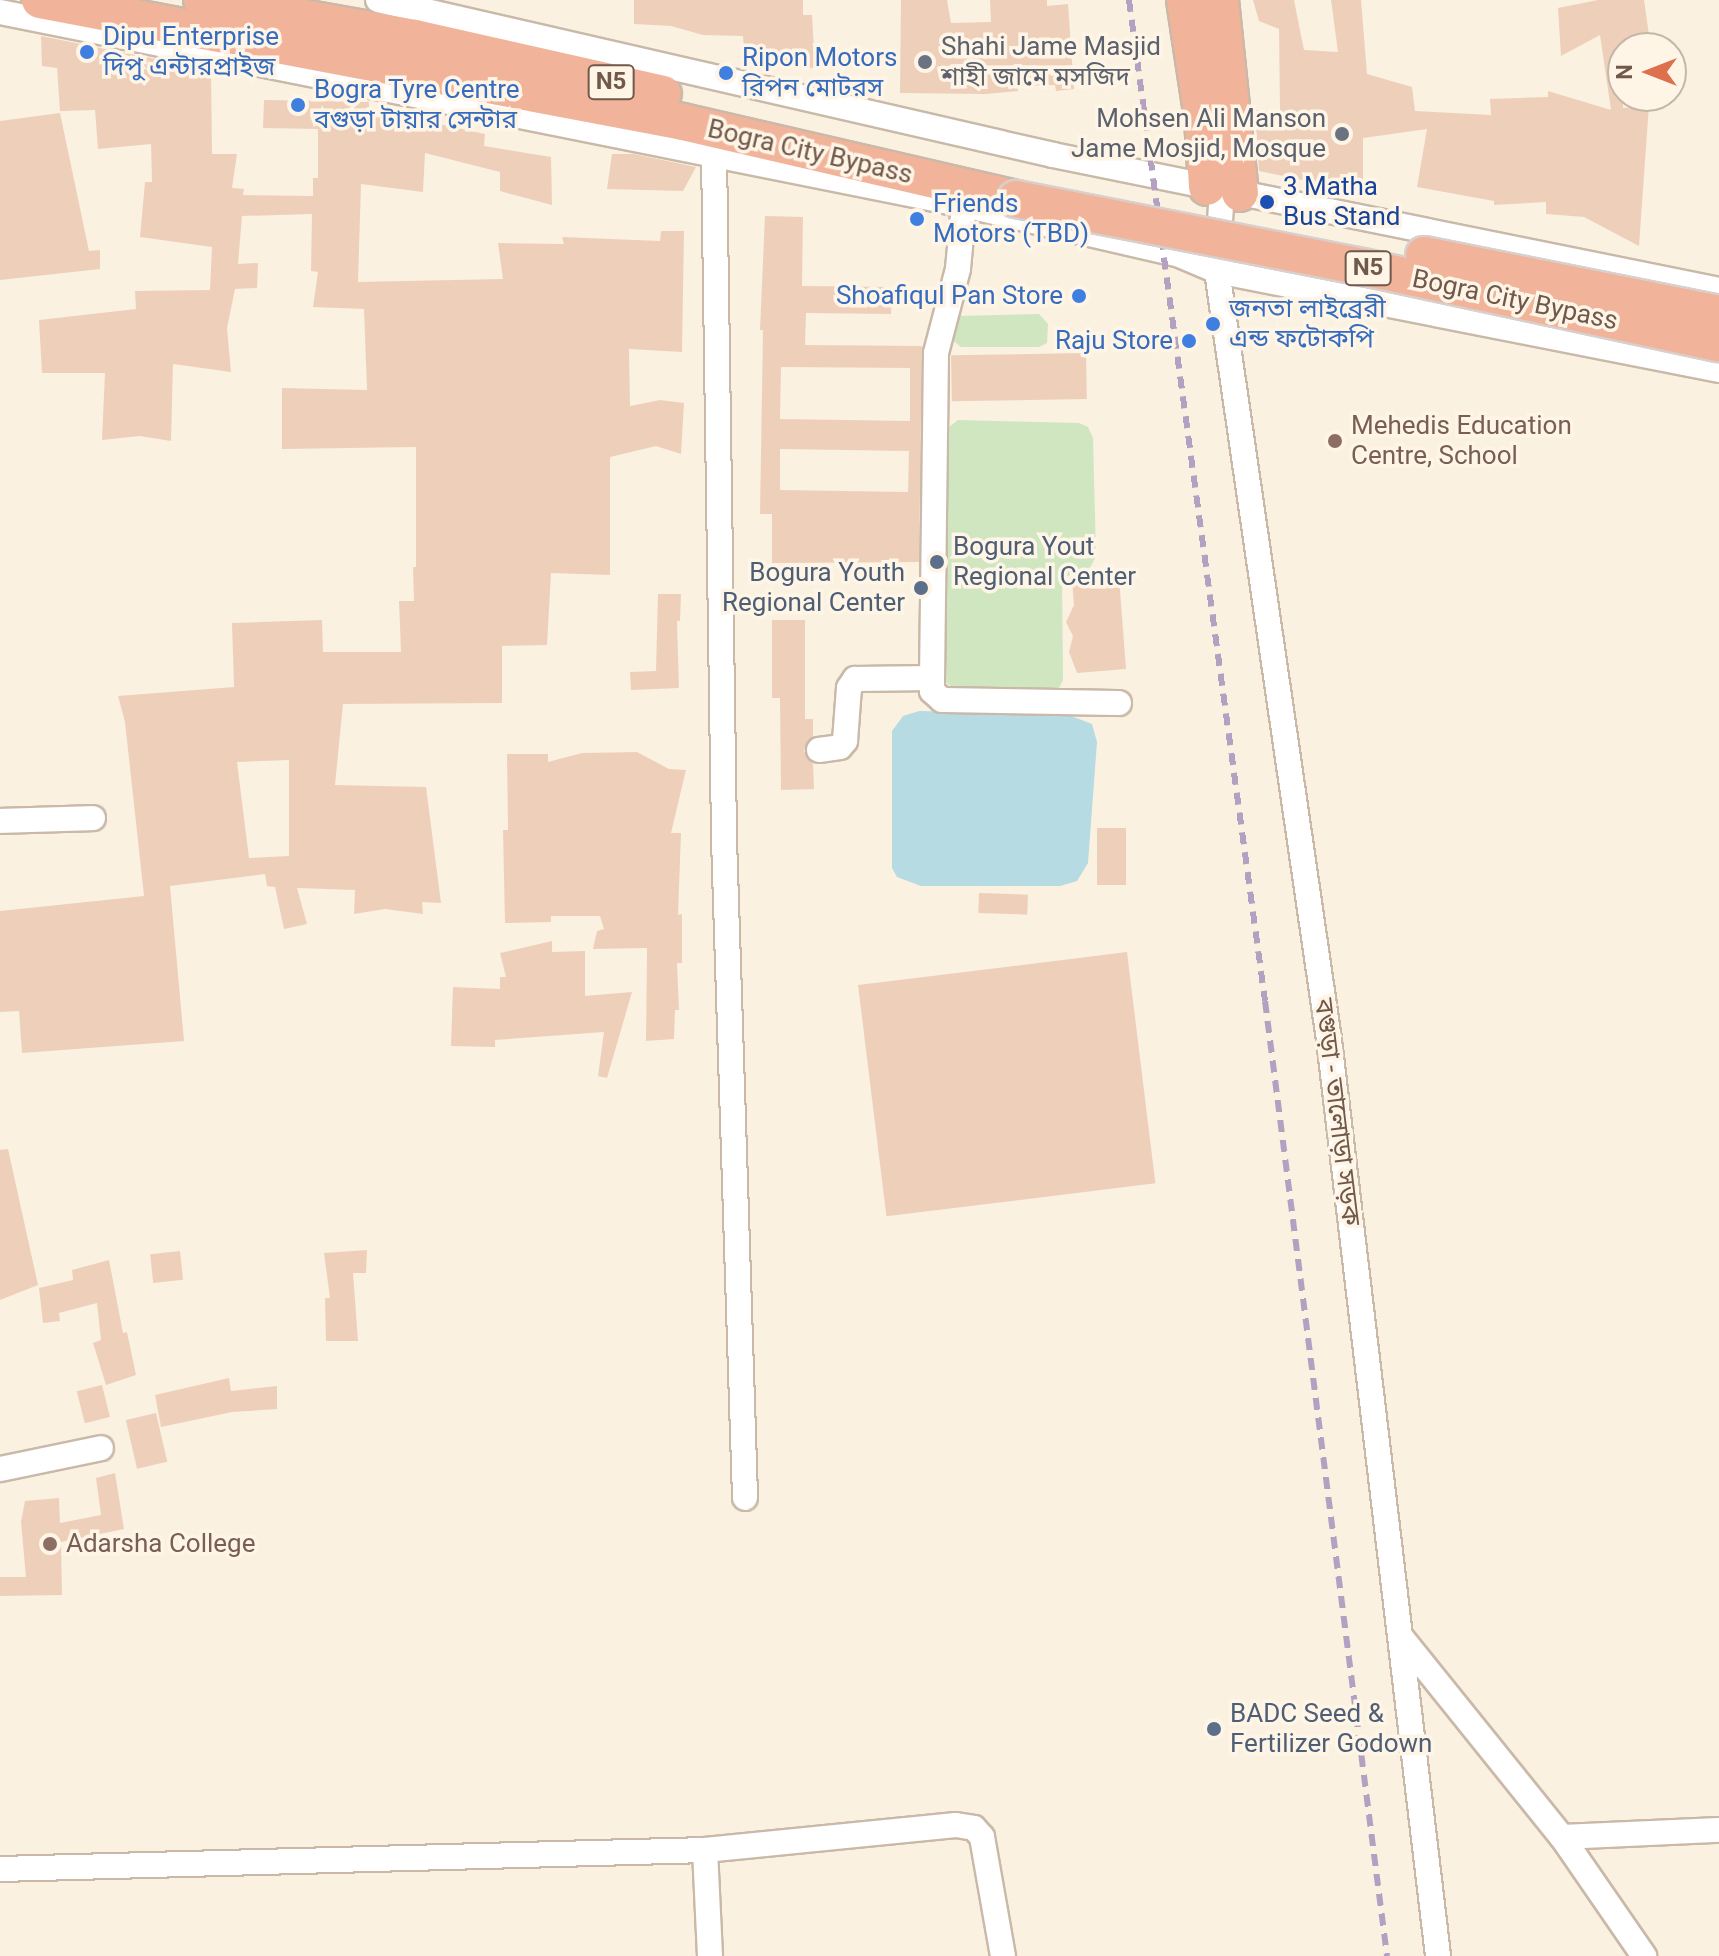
<!DOCTYPE html>
<meta charset="utf-8">
<style>
body{margin:0}
#map{position:relative;width:1719px;height:1956px;overflow:hidden;background:#faf1e1;font-family:Roboto,"Noto Sans Bengali",sans-serif}
div>[style]{position:absolute}
[style*='--x']{left:calc(var(--x)*1px);top:calc(var(--y)*1px);width:calc(var(--w)*1px);rotate:calc(var(--a)*1deg)}
.green>*{inset:0;background:#cfe6c1}
.water>*{inset:0;background:#b7dbe2}
.building>*{inset:0;background:#eed0ba;transform-origin:0 0}
.roads{filter:drop-shadow(2px 0 #cab9a9) drop-shadow(-2px 0 #cab9a9) drop-shadow(0 2px #cab9a9) drop-shadow(0 -2px #cab9a9)}
.minor>*{height:24px;margin:-12px;padding:0 12px;transform-origin:12px;border-radius:12px;background:#fff}
.highway>*{height:36px;margin:-18px;padding:0 18px;transform-origin:18px;border-radius:18px;background:#f1b49b}
.rail>*{height:6px;margin-top:-3px;transform-origin:0;background:repeating-linear-gradient(90deg,#b4a1c2 0 12px,transparent 0 20px)}
.bridges{filter:drop-shadow(2px 0 #d7d0cc) drop-shadow(-2px 0 #d7d0cc) drop-shadow(0 2px #d7d0cc) drop-shadow(0 -2px #d7d0cc)}
.highway-bridge>*{height:36px;margin:-18px;padding:0 18px;transform-origin:18px;border-radius:18px;background:#f1b49b}
.dots>*{width:22px;height:22px;translate:-50% -50%;box-sizing:border-box;border:4px solid #fef5e7;border-radius:50%}
span{translate:-50% -50%;white-space:nowrap;text-align:center;line-height:1.15;-webkit-text-stroke:7px #fef5e7;paint-order:stroke}
.shield-label span{padding:2px 6px;background:#fef5e7;border:2px solid;border-radius:6px;-webkit-text-stroke-width:0}
.shield-label{font-size:24px;color:#70584a;font-weight:700}
.shop-label{font-size:26px;color:#366cbe}
.left{translate:0 -50%;text-align:left}
.right{translate:-100% -50%;text-align:right}
.worship-label{font-size:26px;color:#5b616d}
.street-label{font-size:26px;color:#70584a}
.transit-label{font-size:26px;color:#164399}
.education-label{font-size:26px;color:#785e54}
.service-label{font-size:26px;color:#4e5e75}
.north{position:absolute;left:1607px;top:32px;width:80px;height:80px;box-sizing:border-box;background:#fef5e7;border:2px solid #c5b6a8;border-radius:50%;rotate:270deg;font-size:22px;font-weight:700;line-height:32px;text-align:center;color:#70584a}
.north::after{content:'';display:block;margin:auto;width:28px;height:36px;background:#dd714d;clip-path:polygon(50% 0,100% 100%,50% 72%,0 100%)}
</style>
<div id="map">
<div class="green">
<div style="clip-path:polygon(1039px 314px,1048px 324px,1047px 343px,1039px 347px,961px 347px,950px 338px,960px 316px)"></div>
<div style="clip-path:polygon(958px 420px,1079px 423px,1088px 427px,1093px 438px,1096px 556px,1090px 568px,1062px 578px,1063px 680px,1058px 690px,957px 691px,943px 680px,946px 429px)"></div>
</div>
<div class="water">
<div style="clip-path:polygon(919px 711px,1066px 714px,1092px 724px,1097px 742px,1088px 863px,1077px 881px,1060px 886px,921px 886px,897px 877px,892px 868px,892px 731px,903px 716px)"></div>
</div>
<div class="building">
<div style="clip-path:polygon(634px 0,803px 0,803px 15px,812px 15px,815px 68px,745px 64px,743px 36px,703px 35px,671px 26px,634px 24px)"></div>
<div style="clip-path:polygon(901px 0,947px 0,951px 23px,991px 22px,990px 0,1047px 0,1047px 6px,1068px 4px,1074px 89px,1056px 91px,1055px 85px,1017px 86px,1018px 91px,986px 94px,900px 93px)"></div>
<div style="clip-path:polygon(1253px 0,1294px 0,1304px 50px,1338px 52px,1331px 0,1361px 0,1367px 74px,1412px 87px,1415px 111px,1491px 115px,1490px 99px,1548px 97px,1548px 91px,1611px 110px,1600px 35px,1561px 56px,1558px 8px,1598px 0,1644px 0,1650px 42px,1623px 48px,1623px 108px,1649px 105px,1639px 246px,1584px 217px,1546px 214px,1546px 202px,1494px 205px,1494px 201px,1417px 187px,1427px 129px,1363px 138px,1363px 193px,1259px 171px,1255px 110px,1280px 110px,1279px 29px,1259px 21px)"></div>
<div style="clip-path:polygon(evenodd,41px 36px,211px 70px,212px 154px,237px 154px,232px 188px,244px 189px,243px 195px,313px 196px,313px 178px,318px 178px,318px 129px,263px 128px,264px 100px,369px 102px,369px 109px,485px 134px,484px 146px,551px 157px,552px 205px,500px 191px,500px 172px,425px 153px,423px 192px,361px 184px,358px 282px,503px 279px,498px 243px,564px 244px,562px 237px,660px 241px,661px 231px,684px 231px,682px 352px,629px 349px,630px 406px,660px 400px,684px 403px,681px 454px,656px 446px,610px 457px,610px 575px,551px 573px,547px 645px,502px 646px,502px 703px,343px 704px,335px 785px,426px 787px,441px 903px,422px 902px,423px 914px,385px 909px,354px 914px,355px 890px,297px 888px,307px 924px,284px 929px,275px 887px,267px 886px,265px 874px,170px 886px,184px 1041px,22px 1053px,19px 1011px,0 1012px,0 911px,144px 896px,125px 722px,118px 696px,234px 687px,232px 623px,322px 620px,323px 652px,401px 652px,399px 601px,414px 601px,413px 567px,416px 567px,416px 447px,282px 449px,282px 388px,367px 390px,364px 309px,313px 307px,318px 272px,311px 271px,312px 214px,242px 216px,238px 264px,258px 263px,257px 288px,235px 289px,227px 328px,231px 372px,173px 364px,171px 441px,140px 436px,102px 440px,105px 373px,42px 373px,39px 320px,136px 309px,135px 291px,210px 290px,212px 247px,140px 237px,145px 182px,152px 182px,151px 144px,98px 149px,95px 110px,60px 111px,57px 68px,42px 66px,41px 36px,289px 760px,289px 856px,249px 858px,237px 762px,289px 760px)"></div>
<div style="clip-path:polygon(60px 113px,89px 251px,100px 250px,100px 269px,0 280px,0 121px)"></div>
<div style="clip-path:polygon(612px 154px,634px 154px,696px 167px,683px 191px,607px 189px)"></div>
<div style="clip-path:polygon(evenodd,765px 216px,803px 217px,802px 286px,892px 287px,891px 314px,806px 313px,805px 345px,922px 346px,919px 562px,772px 563px,772px 514px,760px 514px,763px 330px,760px 330px,765px 216px,781px 367px,910px 368px,910px 421px,780px 419px,781px 367px,765px 216px,780px 449px,909px 451px,908px 492px,780px 490px,780px 449px)"></div>
<div style="left:1086px;top:353px;width:46px;height:135px;rotate:89deg"></div>
<div style="clip-path:polygon(1119px 577px,1126px 669px,1077px 673px,1069px 652px,1073px 636px,1066px 622px,1074px 605px,1072px 581px)"></div>
<div style="clip-path:polygon(658px 594px,681px 594px,680px 621px,677px 621px,679px 688px,631px 690px,630px 672px,656px 671px)"></div>
<div style="clip-path:polygon(772px 620px,805px 620px,805px 719px,813px 719px,813px 737px,804px 751px,813px 764px,814px 789px,781px 790px,780px 698px,772px 698px)"></div>
<div style="clip-path:polygon(637px 752px,669px 769px,686px 770px,671px 833px,681px 833px,678px 915px,682px 914px,682px 963px,677px 963px,679px 1010px,675px 1010px,674px 1039px,646px 1041px,647px 948px,593px 949px,597px 931px,604px 929px,600px 916px,551px 916px,551px 922px,505px 923px,503px 830px,508px 830px,507px 754px,548px 754px,548px 762px,582px 753px)"></div>
<div style="left:1097px;top:828px;width:29px;height:57px"></div>
<div style="left:979px;top:893px;width:49px;height:20px;rotate:2deg"></div>
<div style="clip-path:polygon(552px 941px,552px 952px,585px 951px,585px 996px,632px 992px,607px 1078px,598px 1076px,604px 1032px,495px 1040px,495px 1047px,451px 1046px,453px 987px,500px 989px,500px 977px,506px 977px,500px 953px)"></div>
<div style="left:1127px;top:952px;width:233px;height:271px;rotate:83deg"></div>
<div style="clip-path:polygon(8px 1149px,38px 1285px,0 1300px,0 1150px)"></div>
<div style="clip-path:polygon(367px 1250px,366px 1273px,353px 1273px,358px 1341px,326px 1341px,325px 1298px,330px 1298px,324px 1253px)"></div>
<div style="left:180px;top:1251px;width:29px;height:30px;rotate:84deg"></div>
<div style="clip-path:polygon(109px 1260px,123px 1333px,127px 1332px,136px 1375px,106px 1385px,93px 1343px,101px 1340px,97px 1303px,59px 1313px,60px 1321px,43px 1323px,39px 1288px,73px 1280px,72px 1270px)"></div>
<div style="clip-path:polygon(229px 1378px,231px 1391px,277px 1386px,277px 1409px,232px 1412px,161px 1427px,155px 1395px)"></div>
<div style="left:102px;top:1385px;width:33px;height:26px;rotate:76deg"></div>
<div style="left:156px;top:1413px;width:50px;height:31px;rotate:77deg"></div>
<div style="clip-path:polygon(115px 1473px,124px 1529px,61px 1542px,62px 1595px,0 1596px,0 1577px,26px 1577px,21px 1522px,25px 1501px,59px 1498px,60px 1523px,101px 1515px,96px 1478px)"></div>
</div>
<div class="roads">
<div class="minor">
<div style="--x:378;--y:0;--w:693;--a:12.93"></div>
<div style="--x:1053;--y:155;--w:680;--a:11.46"></div>
<div style="--x:0;--y:12;--w:983;--a:11.32"></div>
<div style="--x:964;--y:205;--w:219;--a:13"></div>
<div style="--x:1177;--y:254;--w:43;--a:23"></div>
<div style="--x:1217;--y:271;--w:512;--a:11.16"></div>
<div style="--x:714;--y:153;--w:686;--a:89.16"></div>
<div style="--x:724;--y:839;--w:659;--a:88.17"></div>
<div style="--x:1222;--y:189;--w:82;--a:93.5"></div>
<div style="--x:1217;--y:271;--w:777;--a:81.71"></div>
<div style="--x:1329;--y:1040;--w:922;--a:83.21"></div>
<div style="--x:964;--y:205;--w:64;--a:95.4"></div>
<div style="--x:958;--y:269;--w:87;--a:104.7"></div>
<div style="--x:936;--y:353;--w:338;--a:90.7"></div>
<div style="--x:932;--y:691;--w:13;--a:42"></div>
<div style="--x:942;--y:700;--w:177;--a:1"></div>
<div style="--x:819;--y:750;--w:21;--a:-8"></div>
<div style="--x:840;--y:747;--w:8;--a:-50"></div>
<div style="--x:845;--y:741;--w:53;--a:-85.7"></div>
<div style="--x:849;--y:688;--w:11;--a:-56"></div>
<div style="--x:855;--y:679;--w:76;--a:-0.8"></div>
<div style="--x:0;--y:821;--w:93;--a:-1.8"></div>
<div style="--x:0;--y:1469;--w:103;--a:-11.7"></div>
<div style="--x:1401;--y:1637;--w:257;--a:51.2"></div>
<div style="--x:1562;--y:1837;--w:145;--a:55.4"></div>
<div style="--x:1562;--y:1837;--w:157;--a:-2.6"></div>
<div style="--x:705;--y:1850;--w:106;--a:87.3"></div>
<div style="--x:0;--y:1869;--w:705;--a:-1.54"></div>
<div style="--x:705;--y:1850;--w:252;--a:-5.7"></div>
<div style="--x:956;--y:1825;--w:18;--a:9"></div>
<div style="--x:974;--y:1828;--w:12;--a:48"></div>
<div style="--x:982;--y:1837;--w:121;--a:80"></div>
</div>
<div class="highway">
<div style="--x:40;--y:0;--w:654;--a:10.74"></div>
<div style="--x:683;--y:122;--w:342;--a:13"></div>
<div style="--x:202;--y:0;--w:216;--a:10.1"></div>
<div style="--x:415;--y:38;--w:254;--a:12.7"></div>
<div style="--x:1185;--y:0;--w:120;--a:81.4"></div>
<div style="--x:1203;--y:119;--w:68;--a:86.6"></div>
<div style="--x:1220;--y:0;--w:194;--a:84.1"></div>
</div>
</div>
<div class="rail">
<div style="--x:1129;--y:0;--w:1010;--a:82.26"></div>
<div style="--x:1265;--y:1001;--w:963;--a:82.72"></div>
</div>
<div class="bridges">
<div class="highway-bridge">
<div style="--x:1016;--y:199;--w:354;--a:11.1"></div>
<div style="--x:1363;--y:267;--w:364;--a:12.1"></div>
<div style="--x:1424;--y:255;--w:301;--a:11.3"></div>
</div>
</div>
<div class="dots">
<div style="left:87px;top:52px;background:#3f7fe0"></div>
<div style="left:925px;top:62px;background:#6b7280"></div>
<div style="left:726px;top:73px;background:#3f7fe0"></div>
<div style="left:298px;top:105px;background:#3f7fe0"></div>
<div style="left:1342px;top:134px;background:#6b7280"></div>
<div style="left:1267px;top:202px;background:#1a4fb4"></div>
<div style="left:917px;top:219px;background:#3f7fe0"></div>
<div style="left:1079px;top:296px;background:#3f7fe0"></div>
<div style="left:1213px;top:324px;background:#3f7fe0"></div>
<div style="left:1189px;top:341px;background:#3f7fe0"></div>
<div style="left:1335px;top:441px;background:#8d6e63"></div>
<div style="left:937px;top:562px;background:#5c6f8a"></div>
<div style="left:921px;top:588px;background:#5c6f8a"></div>
<div style="left:50px;top:1544px;background:#8d6e63"></div>
<div style="left:1214px;top:1729px;background:#5c6f8a"></div>
</div>
<div class="shield-label">
<span style="left:611px;top:82px">N5</span>
<span style="left:1368px;top:268px">N5</span>
</div>
<div class="shop-label">
<span class="left" style="left:103px;top:52px">Dipu Enterprise<br>দিপু এন্টারপ্রাইজ</span>
<span class="left" style="left:742px;top:73px">Ripon Motors<br>রিপন মোটরস</span>
<span class="left" style="left:314px;top:105px">Bogra Tyre Centre<br>বগুড়া টায়ার সেন্টার</span>
<span class="left" style="left:933px;top:219px">Friends<br>Motors (TBD)</span>
<span class="right" style="left:1063px;top:296px">Shoafiqul Pan Store</span>
<span class="left" style="left:1229px;top:324px">জনতা লাইব্রেরী<br>এন্ড ফটোকপি</span>
<span class="right" style="left:1173px;top:341px">Raju Store</span>
</div>
<div class="worship-label">
<span class="left" style="left:941px;top:62px">Shahi Jame Masjid<br>শাহী জামে মসজিদ</span>
<span class="right" style="left:1326px;top:134px">Mohsen Ali Manson<br>Jame Mosjid, Mosque</span>
</div>
<div class="street-label">
<span style="left:810px;top:152px;rotate:13deg">Bogra City Bypass</span>
<span style="left:1515px;top:300px;rotate:12deg">Bogra City Bypass</span>
<span style="left:1337px;top:1112px;rotate:83deg">বগুড়া - তালোড়া সড়ক</span>
</div>
<div class="transit-label">
<span class="left" style="left:1283px;top:202px">3 Matha<br>Bus Stand</span>
</div>
<div class="education-label">
<span class="left" style="left:1351px;top:441px">Mehedis Education<br>Centre, School</span>
<span class="left" style="left:66px;top:1544px">Adarsha College</span>
</div>
<div class="service-label">
<span class="left" style="left:953px;top:562px">Bogura Yout<br>Regional Center</span>
<span class="right" style="left:905px;top:588px">Bogura Youth<br>Regional Center</span>
<span class="left" style="left:1230px;top:1729px">BADC Seed &amp;<br>Fertilizer Godown</span>
</div>
<div class="north">N</div>
</div>
